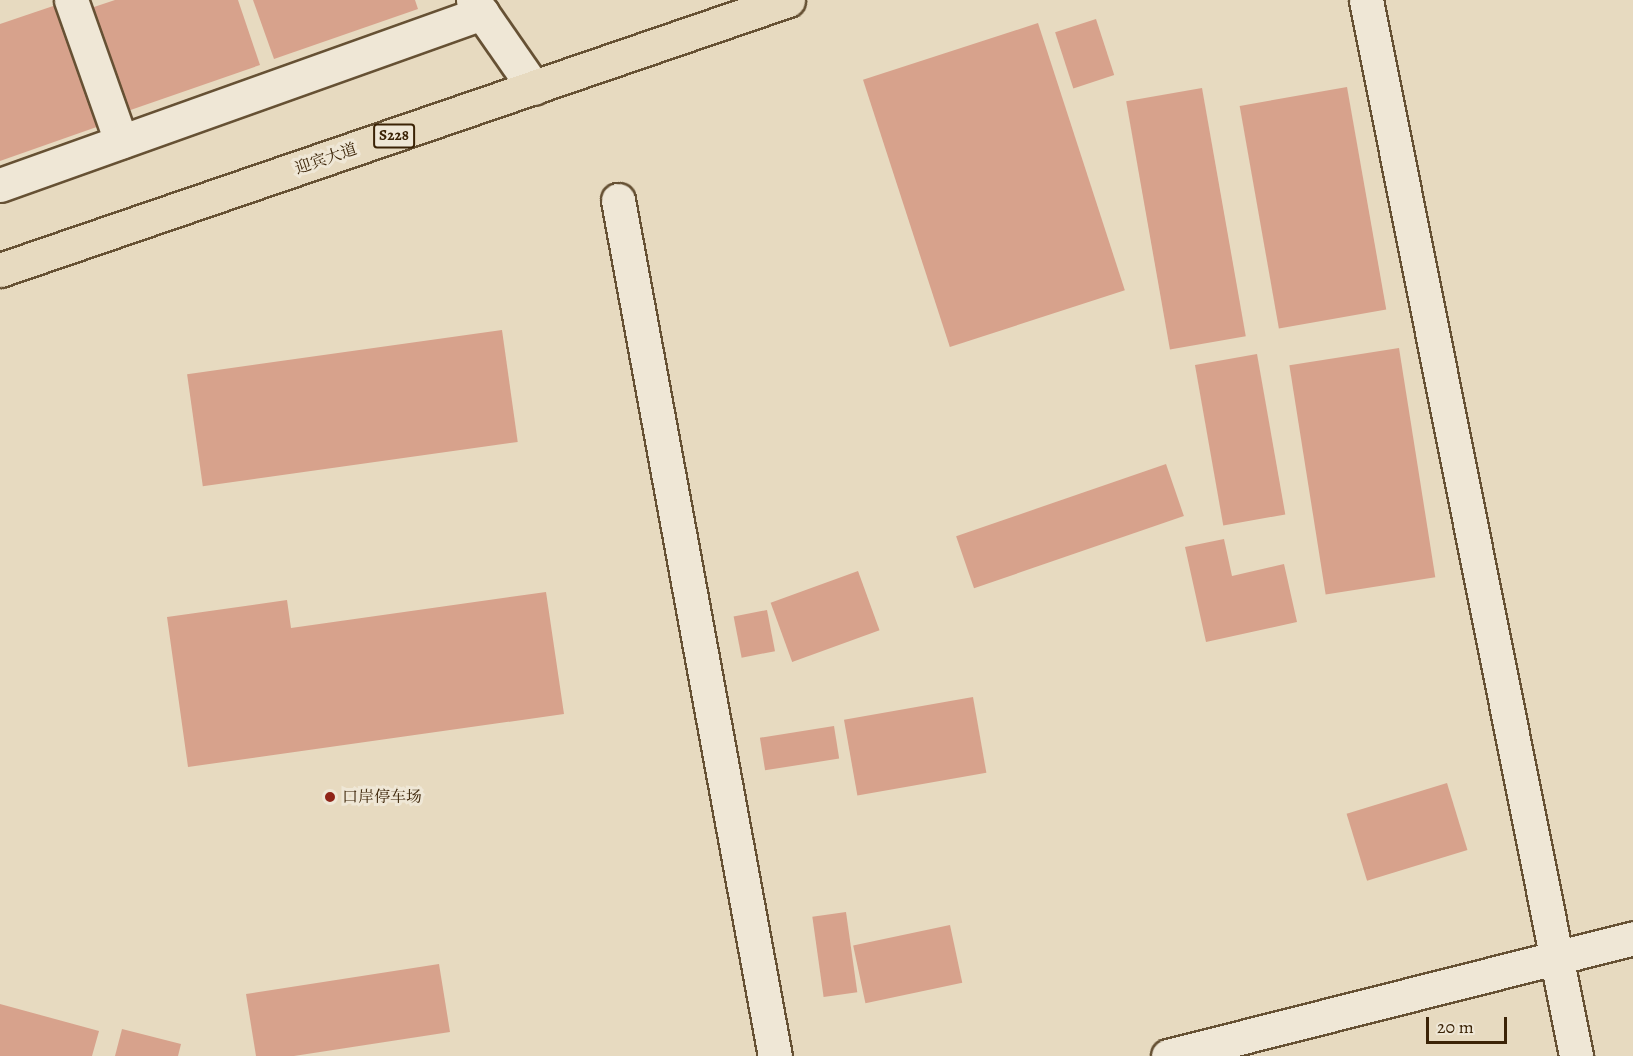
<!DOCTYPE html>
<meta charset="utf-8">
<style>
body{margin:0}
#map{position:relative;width:1633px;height:1056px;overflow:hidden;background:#e7dac0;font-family:Alegreya,"Noto Serif SC",serif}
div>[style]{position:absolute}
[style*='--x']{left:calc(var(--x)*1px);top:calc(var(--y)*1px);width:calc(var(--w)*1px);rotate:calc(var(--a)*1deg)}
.building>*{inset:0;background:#d7a28c;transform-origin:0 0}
.roads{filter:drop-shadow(2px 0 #665134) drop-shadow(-2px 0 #665134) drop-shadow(0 2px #665134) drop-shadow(0 -2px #665134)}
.minor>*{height:33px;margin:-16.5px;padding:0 16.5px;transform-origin:16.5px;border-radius:16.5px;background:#efe7d6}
.major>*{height:33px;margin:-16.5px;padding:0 16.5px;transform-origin:16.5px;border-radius:16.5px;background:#e7dac0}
.dots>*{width:16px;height:16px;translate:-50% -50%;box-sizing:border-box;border:3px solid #efe7d6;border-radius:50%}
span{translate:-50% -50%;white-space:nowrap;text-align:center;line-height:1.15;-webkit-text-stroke:6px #efe7d6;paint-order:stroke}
.shield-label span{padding:2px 4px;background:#efe7d6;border:2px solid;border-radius:4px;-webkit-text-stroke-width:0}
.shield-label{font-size:15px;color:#3b2306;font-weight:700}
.street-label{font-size:16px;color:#3b2306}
.poi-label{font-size:16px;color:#3b2306}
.left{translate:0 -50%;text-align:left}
.scale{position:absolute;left:1426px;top:1017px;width:81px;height:27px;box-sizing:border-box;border:3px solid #3b2306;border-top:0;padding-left:8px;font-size:18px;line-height:21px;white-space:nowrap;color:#3b2306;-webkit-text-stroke:4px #efe7d6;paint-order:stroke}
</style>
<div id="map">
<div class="building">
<div style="clip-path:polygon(115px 0,238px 0,260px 65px,119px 114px,82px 11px)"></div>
<div style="clip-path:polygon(253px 0,415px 0,418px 9px,274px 59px)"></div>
<div style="clip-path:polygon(65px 2px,108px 123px,0 161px,0 24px)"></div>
<div style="left:1096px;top:19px;width:59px;height:43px;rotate:72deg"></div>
<div style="left:1038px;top:23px;width:281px;height:184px;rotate:72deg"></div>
<div style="left:1347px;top:87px;width:226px;height:109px;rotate:80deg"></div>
<div style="left:1202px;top:88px;width:252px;height:77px;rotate:80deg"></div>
<div style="left:502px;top:330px;width:113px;height:318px;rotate:82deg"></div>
<div style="left:1399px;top:348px;width:232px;height:111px;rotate:81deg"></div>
<div style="left:1257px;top:354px;width:163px;height:63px;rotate:80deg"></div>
<div style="left:1166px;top:464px;width:55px;height:222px;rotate:71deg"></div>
<div style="clip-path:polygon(1224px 539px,1232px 576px,1284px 564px,1297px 622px,1206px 642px,1185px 547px)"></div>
<div style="left:858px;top:571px;width:63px;height:93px;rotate:70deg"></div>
<div style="clip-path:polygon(546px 592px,564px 714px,188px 767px,167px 617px,287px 600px,291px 628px)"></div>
<div style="left:767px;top:610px;width:42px;height:34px;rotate:79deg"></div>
<div style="left:973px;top:697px;width:77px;height:131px;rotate:80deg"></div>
<div style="left:834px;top:726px;width:33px;height:75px;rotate:81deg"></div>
<div style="left:1447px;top:783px;width:70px;height:105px;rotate:73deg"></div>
<div style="left:846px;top:912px;width:81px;height:34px;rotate:82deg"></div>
<div style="left:950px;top:925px;width:59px;height:99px;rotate:78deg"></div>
<div style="clip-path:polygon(439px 964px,450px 1032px,294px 1056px,256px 1056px,246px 994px)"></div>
<div style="clip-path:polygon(0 1004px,99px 1031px,92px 1056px,0 1056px)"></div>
<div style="clip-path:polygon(122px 1029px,181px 1044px,178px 1056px,115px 1056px)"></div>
</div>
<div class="roads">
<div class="minor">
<div style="--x:71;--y:0;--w:150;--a:70.5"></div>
<div style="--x:473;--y:0;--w:107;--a:55.3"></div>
<div style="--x:1366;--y:0;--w:1077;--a:78.75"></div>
<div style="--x:0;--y:185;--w:512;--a:-19.64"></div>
<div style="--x:618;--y:200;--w:870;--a:79.61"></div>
<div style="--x:1168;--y:1056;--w:480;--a:-14.2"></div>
</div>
<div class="major">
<div style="--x:0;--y:270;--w:833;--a:-18.91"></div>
</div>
</div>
<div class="dots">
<div style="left:330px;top:797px;background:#8f2418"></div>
</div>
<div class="shield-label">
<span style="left:394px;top:136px">S228</span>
</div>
<div class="street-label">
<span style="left:326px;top:159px;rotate:-19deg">迎宾大道</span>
</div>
<div class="poi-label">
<span class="left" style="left:342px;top:797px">口岸停车场</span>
</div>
<div class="scale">20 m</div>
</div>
